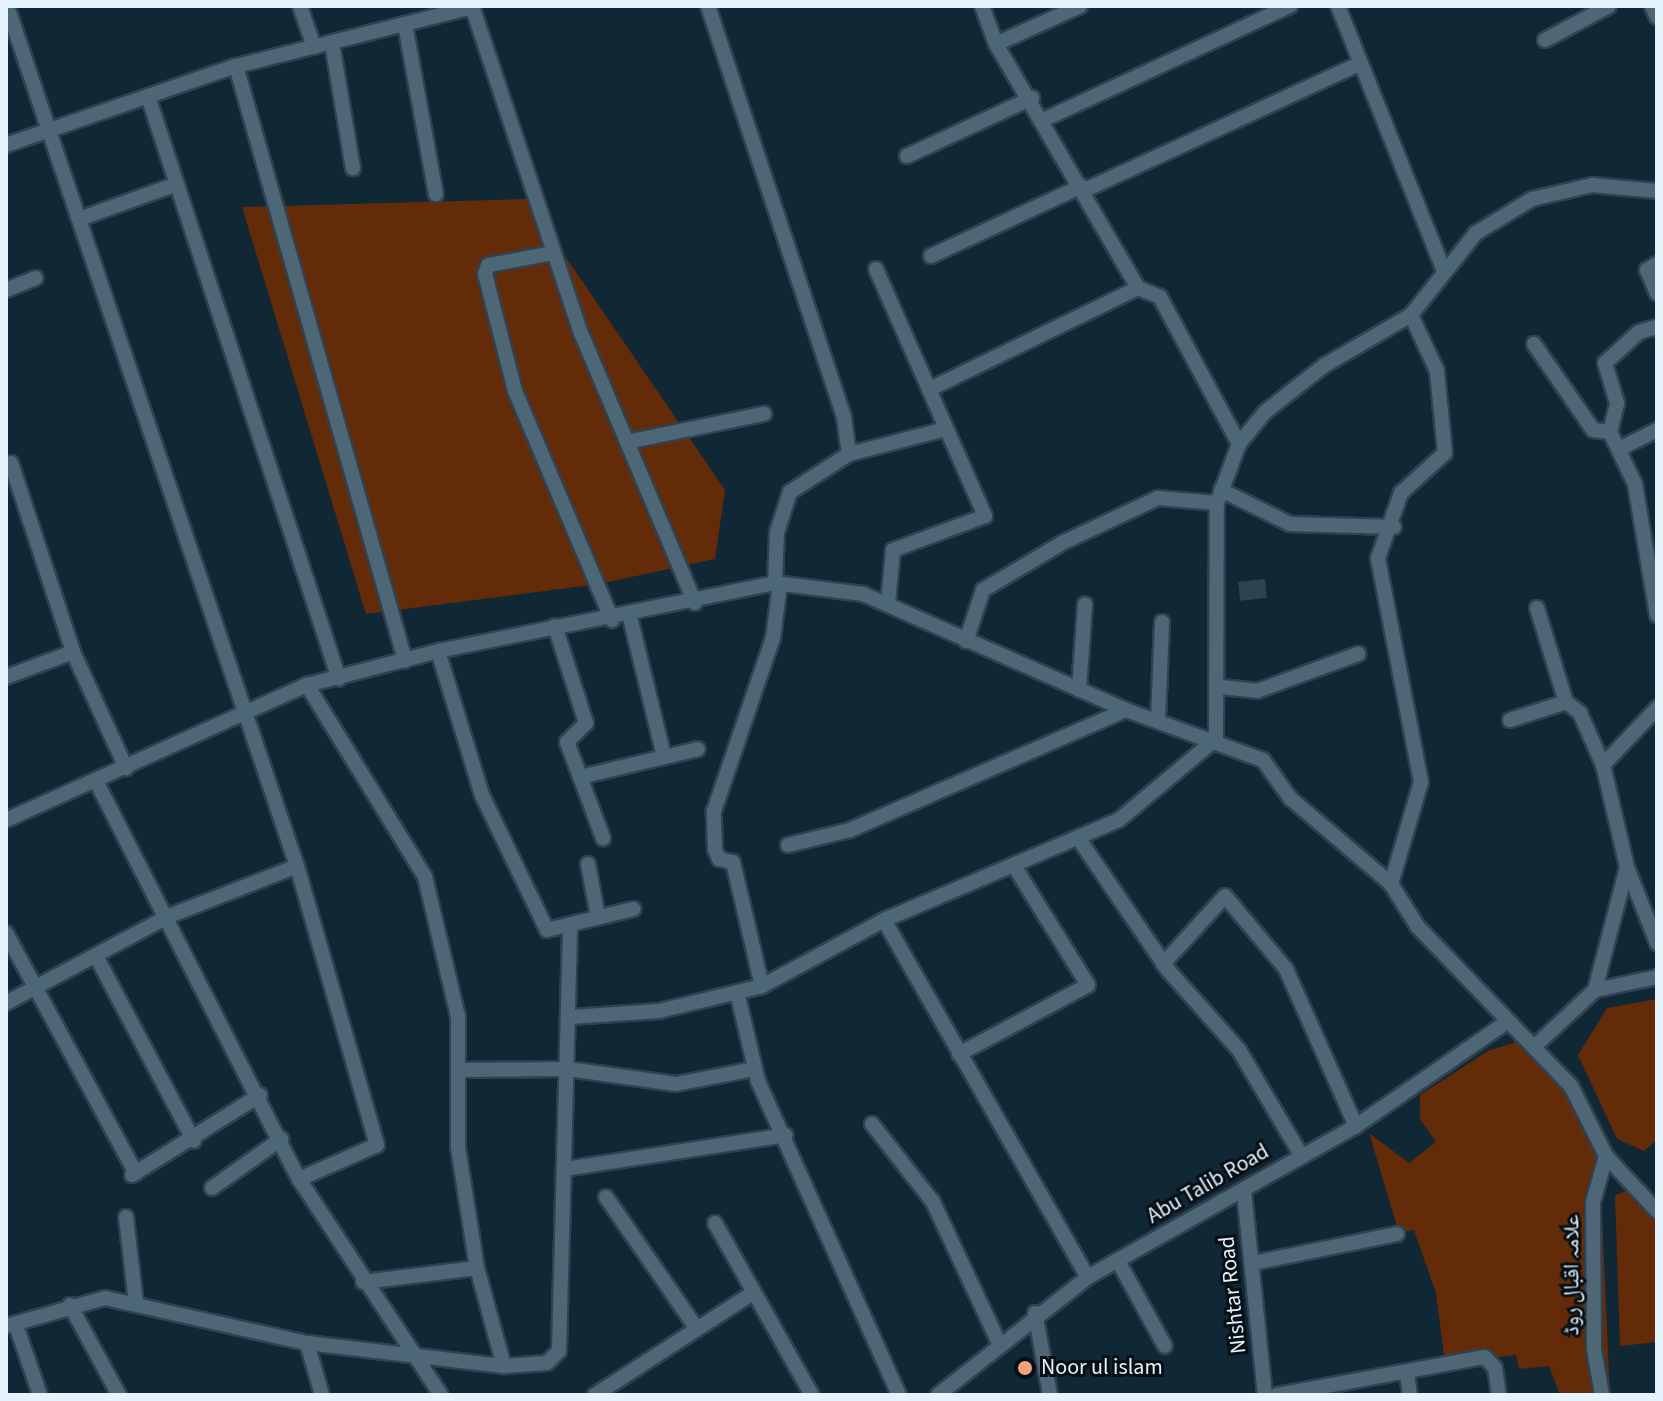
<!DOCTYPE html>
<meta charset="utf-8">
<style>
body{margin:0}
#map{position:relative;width:1663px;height:1401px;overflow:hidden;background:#102735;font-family:"Source Sans 3","Noto Naskh Arabic",sans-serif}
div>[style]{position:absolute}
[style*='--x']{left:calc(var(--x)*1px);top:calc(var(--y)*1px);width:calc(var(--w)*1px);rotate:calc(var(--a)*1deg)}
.green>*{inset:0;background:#642b08}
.building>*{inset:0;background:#2c4352;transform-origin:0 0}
.roads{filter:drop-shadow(2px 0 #32414e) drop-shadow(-2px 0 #32414e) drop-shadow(0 2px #32414e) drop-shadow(0 -2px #32414e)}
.street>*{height:14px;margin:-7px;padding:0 7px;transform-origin:7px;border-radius:7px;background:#4e6777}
.dots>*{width:22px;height:22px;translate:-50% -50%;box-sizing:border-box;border:4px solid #060f15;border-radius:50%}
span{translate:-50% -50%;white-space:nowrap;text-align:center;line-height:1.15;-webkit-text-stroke:6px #060f15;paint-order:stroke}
.street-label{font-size:22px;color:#e5f3fd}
.poi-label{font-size:22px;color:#e5f3fd}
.left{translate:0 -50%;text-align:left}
.frame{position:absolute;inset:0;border:8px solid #e5f3fd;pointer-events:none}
</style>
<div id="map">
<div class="green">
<div style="clip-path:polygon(526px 199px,725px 490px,715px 559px,599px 584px,366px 614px,242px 207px)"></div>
<div style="clip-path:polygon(1657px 999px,1657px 1140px,1644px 1151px,1617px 1139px,1578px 1055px,1607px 1008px)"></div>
<div style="clip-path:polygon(1516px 1042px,1546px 1060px,1580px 1103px,1599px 1148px,1610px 1395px,1560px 1395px,1549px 1366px,1519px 1369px,1516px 1355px,1445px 1363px,1436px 1293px,1414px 1230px,1399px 1233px,1369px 1133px,1409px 1163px,1436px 1142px,1420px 1119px,1420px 1095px,1488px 1051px)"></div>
<div style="clip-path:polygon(1629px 1190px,1657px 1221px,1657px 1342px,1620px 1346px,1615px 1195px)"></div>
</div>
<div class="building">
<div style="left:1265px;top:579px;width:19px;height:27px;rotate:84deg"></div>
</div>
<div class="roads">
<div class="street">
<div style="--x:7;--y:6;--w:908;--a:71.37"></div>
<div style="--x:297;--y:866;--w:290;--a:74"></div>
<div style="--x:377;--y:1145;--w:85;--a:156.4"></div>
<div style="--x:300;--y:6;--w:43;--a:71.1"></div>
<div style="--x:472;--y:6;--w:345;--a:71.6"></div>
<div style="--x:581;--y:333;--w:293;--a:67.1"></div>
<div style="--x:708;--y:6;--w:434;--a:71.7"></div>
<div style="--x:844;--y:418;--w:36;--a:82"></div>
<div style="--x:982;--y:6;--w:40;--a:69.8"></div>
<div style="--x:996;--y:44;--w:282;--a:59.8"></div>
<div style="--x:1138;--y:288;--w:24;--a:22"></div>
<div style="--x:1160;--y:297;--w:167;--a:61.7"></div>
<div style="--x:1338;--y:6;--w:283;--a:68.2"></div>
<div style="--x:1652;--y:6;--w:12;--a:66"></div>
<div style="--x:405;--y:24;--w:173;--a:79.7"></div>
<div style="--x:1545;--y:40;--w:72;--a:-28"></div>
<div style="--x:332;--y:43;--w:127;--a:80.5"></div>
<div style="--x:996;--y:44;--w:92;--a:-24.3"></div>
<div style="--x:236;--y:66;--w:618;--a:74.12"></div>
<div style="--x:148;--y:96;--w:613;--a:71.86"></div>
<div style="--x:1045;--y:119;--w:270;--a:-24.8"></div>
<div style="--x:6;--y:145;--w:243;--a:-19"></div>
<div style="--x:236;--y:66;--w:243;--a:-14"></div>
<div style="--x:907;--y:156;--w:138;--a:-24.9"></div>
<div style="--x:1085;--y:190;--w:299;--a:-24.7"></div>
<div style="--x:79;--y:219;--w:104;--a:-19.7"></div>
<div style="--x:553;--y:253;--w:66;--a:169.5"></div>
<div style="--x:488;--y:265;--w:9;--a:108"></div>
<div style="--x:485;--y:274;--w:121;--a:75.6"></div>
<div style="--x:515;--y:391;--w:249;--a:67"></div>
<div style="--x:931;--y:256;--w:166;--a:-24.9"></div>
<div style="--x:1657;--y:264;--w:12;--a:149"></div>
<div style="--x:1647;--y:270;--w:25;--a:67"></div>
<div style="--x:876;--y:269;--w:270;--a:66.2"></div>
<div style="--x:985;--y:516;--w:98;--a:159.7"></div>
<div style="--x:893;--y:550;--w:53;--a:95.4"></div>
<div style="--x:6;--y:290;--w:32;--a:-22"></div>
<div style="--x:1534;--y:344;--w:104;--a:55.5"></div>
<div style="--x:1593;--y:430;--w:17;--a:7"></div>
<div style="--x:1610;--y:432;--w:30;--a:-76"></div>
<div style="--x:1617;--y:403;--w:42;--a:-106.7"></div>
<div style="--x:1605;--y:363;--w:46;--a:-42.4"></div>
<div style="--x:1639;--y:332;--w:19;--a:-16"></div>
<div style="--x:930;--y:389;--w:231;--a:-25.9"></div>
<div style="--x:1610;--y:432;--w:58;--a:64.3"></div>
<div style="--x:1635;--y:484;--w:133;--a:80.5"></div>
<div style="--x:627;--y:442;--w:140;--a:-11.6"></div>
<div style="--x:1621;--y:448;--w:40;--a:-26.6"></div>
<div style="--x:11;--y:463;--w:199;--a:71.8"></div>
<div style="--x:73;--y:652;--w:128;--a:65.4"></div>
<div style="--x:1221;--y:490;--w:77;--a:26.2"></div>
<div style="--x:1290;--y:524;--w:104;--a:1.7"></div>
<div style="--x:775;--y:583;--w:51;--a:-87.8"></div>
<div style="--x:777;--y:532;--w:42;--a:-72"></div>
<div style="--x:790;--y:492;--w:70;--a:-32.8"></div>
<div style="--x:849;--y:454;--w:100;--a:-14.5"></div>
<div style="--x:1537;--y:608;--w:98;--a:72.9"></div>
<div style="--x:630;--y:617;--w:143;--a:76.3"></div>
<div style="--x:555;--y:626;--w:102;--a:72.3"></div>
<div style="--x:586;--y:723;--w:27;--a:135"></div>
<div style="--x:567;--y:742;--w:103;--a:69.4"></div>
<div style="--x:966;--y:641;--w:54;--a:-71.6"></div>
<div style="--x:983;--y:590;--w:94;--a:-30.7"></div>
<div style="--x:1064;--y:542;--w:104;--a:-25.1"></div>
<div style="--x:1158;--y:498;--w:59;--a:4.8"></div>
<div style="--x:438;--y:651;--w:151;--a:73"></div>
<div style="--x:482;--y:795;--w:150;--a:64.3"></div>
<div style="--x:547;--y:930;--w:89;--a:-13.7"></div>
<div style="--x:6;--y:677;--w:72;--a:-20.5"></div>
<div style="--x:307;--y:685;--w:225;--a:58.4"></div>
<div style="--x:425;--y:877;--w:144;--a:76.7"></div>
<div style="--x:458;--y:1017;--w:130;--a:90"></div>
<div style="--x:458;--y:1147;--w:122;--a:81.1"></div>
<div style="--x:477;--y:1268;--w:102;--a:74.6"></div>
<div style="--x:1221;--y:687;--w:36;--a:6"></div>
<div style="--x:1257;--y:691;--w:108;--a:-20.1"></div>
<div style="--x:1079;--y:690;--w:86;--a:-86"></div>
<div style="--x:1158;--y:719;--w:97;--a:-87.6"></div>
<div style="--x:1510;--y:720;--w:59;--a:-17.8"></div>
<div style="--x:1566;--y:702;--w:18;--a:38"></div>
<div style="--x:1580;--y:713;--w:57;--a:66.1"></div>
<div style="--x:580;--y:777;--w:121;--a:-13.3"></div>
<div style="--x:96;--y:781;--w:447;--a:63"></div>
<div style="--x:299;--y:1179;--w:258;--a:56.7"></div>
<div style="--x:6;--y:820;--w:330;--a:-24.2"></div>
<div style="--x:307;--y:685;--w:135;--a:-14.5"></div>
<div style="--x:438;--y:651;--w:344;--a:-11.4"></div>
<div style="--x:775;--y:583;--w:89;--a:7.1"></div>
<div style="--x:863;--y:594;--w:287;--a:23.8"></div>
<div style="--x:1126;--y:710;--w:146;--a:20.1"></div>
<div style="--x:1263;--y:760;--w:47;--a:54.6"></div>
<div style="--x:1290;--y:798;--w:133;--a:40.4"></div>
<div style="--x:1391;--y:884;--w:51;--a:57.9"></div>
<div style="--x:1418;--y:927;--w:221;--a:46.1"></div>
<div style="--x:1571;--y:1086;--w:78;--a:63.4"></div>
<div style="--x:1606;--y:1156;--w:75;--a:47.2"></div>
<div style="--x:1079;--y:839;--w:158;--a:55.8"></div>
<div style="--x:1168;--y:970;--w:107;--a:48.4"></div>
<div style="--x:1239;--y:1050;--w:122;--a:59.4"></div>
<div style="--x:788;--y:845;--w:64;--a:-13.6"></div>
<div style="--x:850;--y:830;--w:301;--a:-23.5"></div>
<div style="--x:588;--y:864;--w:54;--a:79.3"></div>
<div style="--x:1627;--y:867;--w:82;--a:68.5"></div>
<div style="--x:1391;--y:884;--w:106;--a:-73.6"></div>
<div style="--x:1421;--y:782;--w:228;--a:-100.9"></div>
<div style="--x:1378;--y:558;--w:69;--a:-70.5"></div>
<div style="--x:1401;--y:493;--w:59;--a:-42.3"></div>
<div style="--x:1445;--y:453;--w:82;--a:-95.6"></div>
<div style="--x:1437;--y:371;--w:62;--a:-114.9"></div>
<div style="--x:884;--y:920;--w:411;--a:60.3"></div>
<div style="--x:6;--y:933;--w:273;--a:61.6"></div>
<div style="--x:96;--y:956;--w:209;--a:62.1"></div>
<div style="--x:1163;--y:964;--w:92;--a:-47.6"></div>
<div style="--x:1225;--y:896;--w:95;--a:50.1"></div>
<div style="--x:1286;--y:969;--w:172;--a:66"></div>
<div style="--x:762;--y:986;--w:127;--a:-103.2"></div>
<div style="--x:733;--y:862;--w:14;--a:-168"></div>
<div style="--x:719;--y:859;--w:11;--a:-112"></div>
<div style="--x:715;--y:849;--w:38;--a:-92"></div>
<div style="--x:714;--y:811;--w:183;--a:-71.2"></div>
<div style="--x:773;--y:638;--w:54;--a:-82.6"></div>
<div style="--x:1595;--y:990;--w:63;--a:-11.8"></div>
<div style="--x:737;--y:992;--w:91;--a:76.7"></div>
<div style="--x:758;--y:1081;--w:344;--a:65.8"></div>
<div style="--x:6;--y:1003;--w:185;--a:-28.1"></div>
<div style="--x:169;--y:916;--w:137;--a:-21.3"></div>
<div style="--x:571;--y:1017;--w:88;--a:-3.9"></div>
<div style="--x:659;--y:1011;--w:106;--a:-13.6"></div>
<div style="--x:762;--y:986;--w:139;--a:-28.4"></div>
<div style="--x:884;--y:920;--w:255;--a:-23.1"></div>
<div style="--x:1119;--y:820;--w:126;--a:-39.9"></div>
<div style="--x:1216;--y:739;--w:236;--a:-89.8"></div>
<div style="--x:1217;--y:503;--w:63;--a:-69.6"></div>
<div style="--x:1239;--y:444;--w:41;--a:-50.9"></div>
<div style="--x:1265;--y:412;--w:76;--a:-38.1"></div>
<div style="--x:1325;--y:365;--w:99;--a:-30.2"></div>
<div style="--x:1411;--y:315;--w:105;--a:-51.6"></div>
<div style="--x:1476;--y:233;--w:66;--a:-31.3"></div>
<div style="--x:1532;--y:199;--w:62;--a:-13.1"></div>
<div style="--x:1592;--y:185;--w:65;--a:5.3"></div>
<div style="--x:1534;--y:1047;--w:83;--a:-43.1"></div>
<div style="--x:1595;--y:990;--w:127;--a:-75.4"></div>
<div style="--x:1627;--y:867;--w:105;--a:-103.2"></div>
<div style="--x:1603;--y:765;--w:79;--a:-46.5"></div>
<div style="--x:959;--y:1054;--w:146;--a:-28.1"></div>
<div style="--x:1088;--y:985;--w:137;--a:-121.8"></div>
<div style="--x:458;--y:1070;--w:110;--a:-0.5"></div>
<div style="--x:568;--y:1069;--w:109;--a:7.9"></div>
<div style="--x:676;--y:1084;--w:79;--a:-10.9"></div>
<div style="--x:872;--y:1124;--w:99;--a:52"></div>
<div style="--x:933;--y:1202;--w:156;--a:64.9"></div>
<div style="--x:564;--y:1169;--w:224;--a:-8.7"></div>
<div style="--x:132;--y:1175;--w:151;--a:-32"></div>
<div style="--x:212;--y:1188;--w:85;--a:-35.4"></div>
<div style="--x:1244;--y:1192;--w:204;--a:84.1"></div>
<div style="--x:606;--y:1197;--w:160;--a:55.4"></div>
<div style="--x:126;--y:1217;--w:88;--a:83.4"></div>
<div style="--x:715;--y:1223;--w:197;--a:60.6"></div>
<div style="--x:1118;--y:1261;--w:97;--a:61.1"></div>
<div style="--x:1253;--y:1263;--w:147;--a:-11.4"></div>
<div style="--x:363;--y:1282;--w:115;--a:-7"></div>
<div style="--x:70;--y:1305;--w:102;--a:61.4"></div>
<div style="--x:1035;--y:1313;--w:83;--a:79.6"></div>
<div style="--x:16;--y:1325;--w:74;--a:71.1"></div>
<div style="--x:6;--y:1326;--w:103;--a:-15.8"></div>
<div style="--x:105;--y:1298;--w:207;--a:12.6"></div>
<div style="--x:307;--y:1343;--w:198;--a:6.7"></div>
<div style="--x:504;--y:1366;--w:43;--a:-4"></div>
<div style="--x:547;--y:1363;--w:17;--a:-45"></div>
<div style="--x:559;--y:1351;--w:426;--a:-88.5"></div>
<div style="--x:307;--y:1343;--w:54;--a:73.9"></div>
<div style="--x:1407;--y:1372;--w:23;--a:83"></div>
<div style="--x:595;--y:1395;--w:189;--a:-32.9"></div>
<div style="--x:938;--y:1395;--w:191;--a:-38.2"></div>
<div style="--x:1088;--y:1277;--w:308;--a:-29.4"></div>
<div style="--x:1356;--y:1126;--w:185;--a:-34.6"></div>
<div style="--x:1277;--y:1395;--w:211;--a:-10.4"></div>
<div style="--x:1485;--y:1357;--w:15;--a:48"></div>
<div style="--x:1495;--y:1368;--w:27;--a:82"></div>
<div style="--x:1602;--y:1395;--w:47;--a:-99.9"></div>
<div style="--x:1594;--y:1349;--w:147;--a:-90.4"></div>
<div style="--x:1593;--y:1202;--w:48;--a:-74.2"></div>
</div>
</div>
<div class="dots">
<div style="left:1025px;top:1368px;background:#f1a17b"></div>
</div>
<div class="street-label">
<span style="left:1208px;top:1184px;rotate:-30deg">Abu Talib Road</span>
<span style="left:1572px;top:1275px;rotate:-90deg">علامہ اقبال روڈ</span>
<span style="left:1233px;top:1295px;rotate:-96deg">Nishtar Road</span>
</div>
<div class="poi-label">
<span class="left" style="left:1041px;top:1368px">Noor ul islam</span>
</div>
<div class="frame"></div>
</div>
